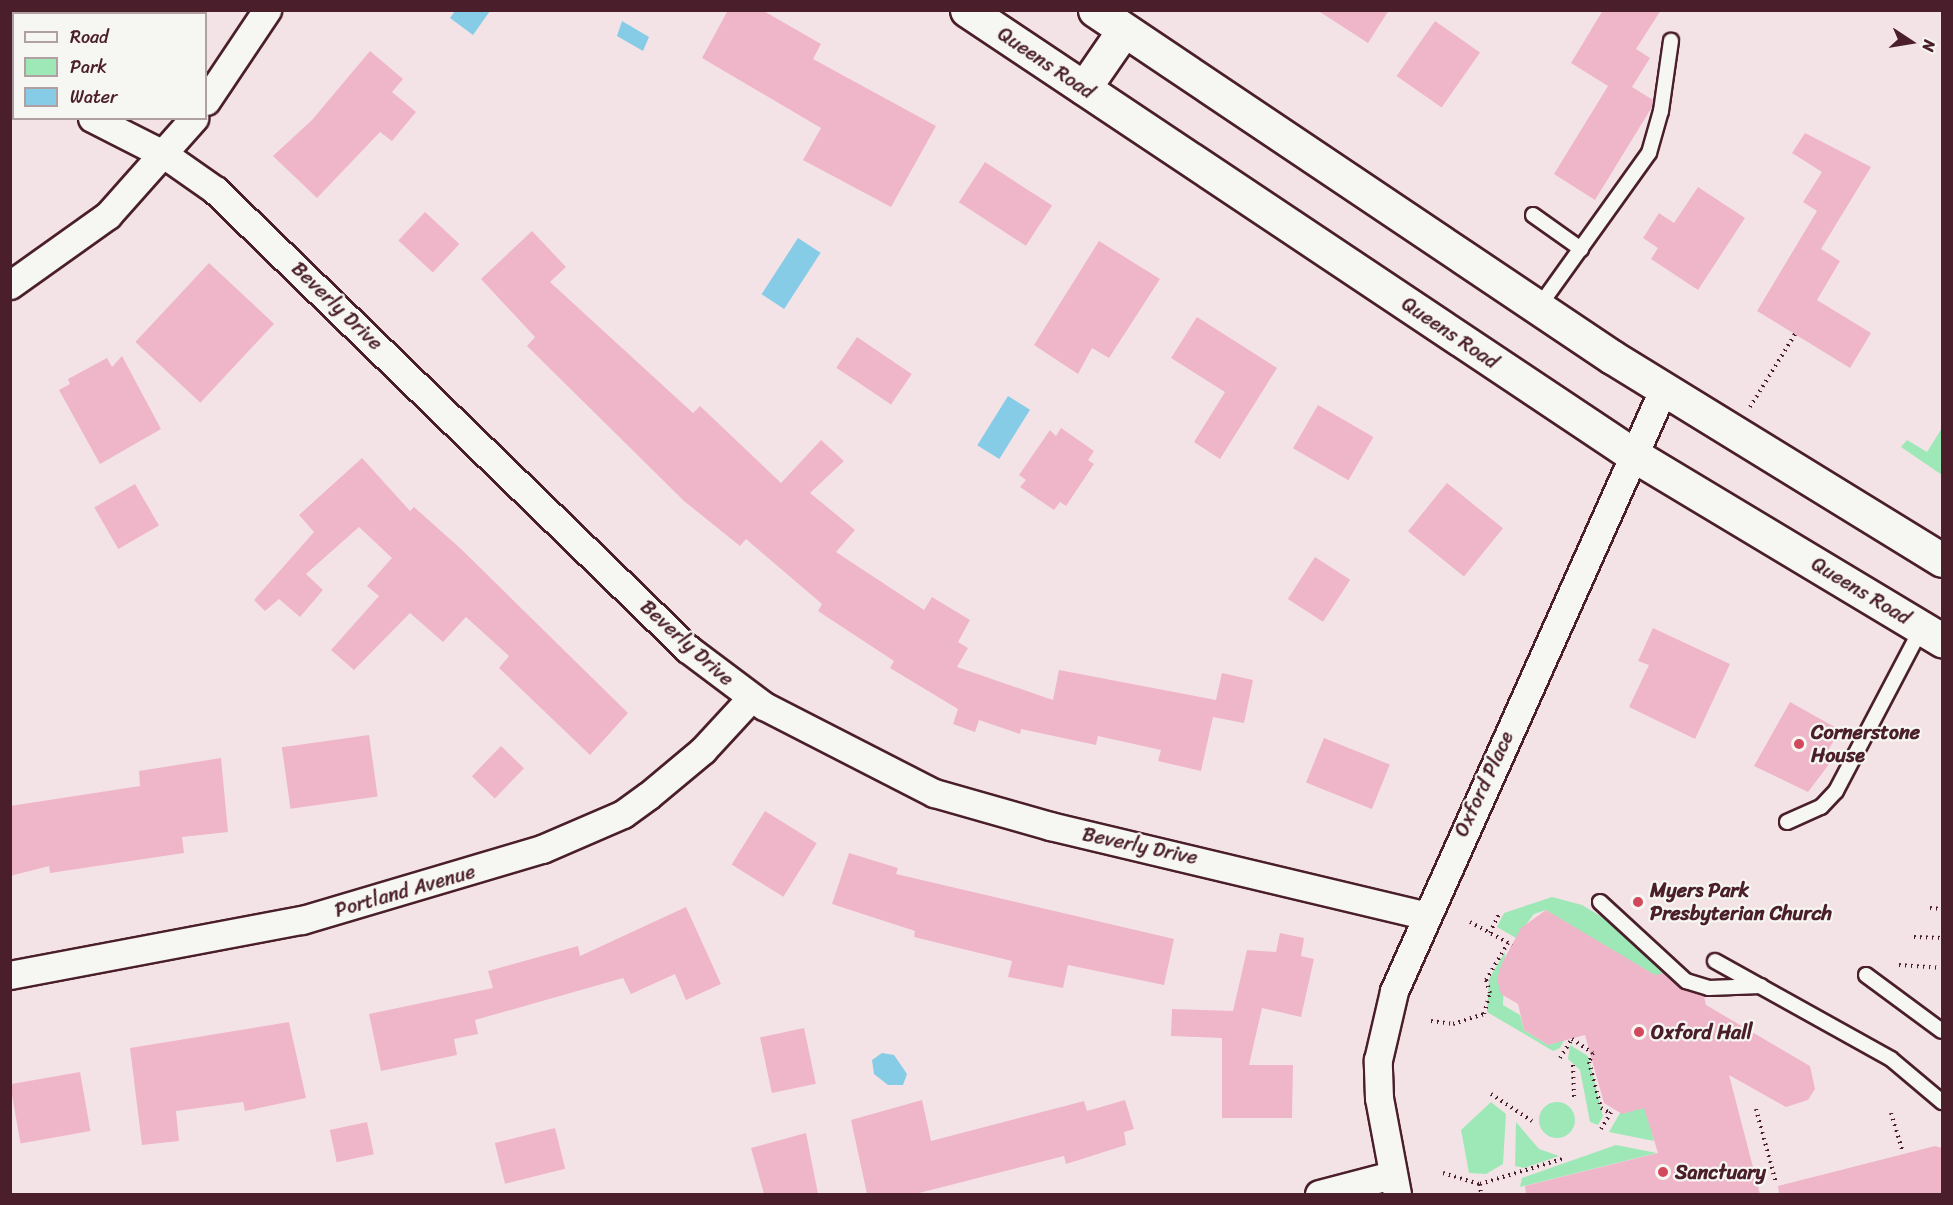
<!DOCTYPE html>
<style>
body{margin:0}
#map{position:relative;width:1953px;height:1205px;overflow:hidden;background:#f4e3e6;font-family:Sriracha,sans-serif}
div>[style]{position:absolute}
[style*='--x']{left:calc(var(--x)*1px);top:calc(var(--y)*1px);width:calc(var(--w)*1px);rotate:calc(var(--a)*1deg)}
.green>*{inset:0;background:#9ee8b7}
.round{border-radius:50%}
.water>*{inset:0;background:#86cce7;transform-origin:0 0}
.building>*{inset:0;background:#efb6ca;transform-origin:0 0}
.path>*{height:4px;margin-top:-2px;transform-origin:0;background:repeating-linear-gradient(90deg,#4a1f2b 0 1.5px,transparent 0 6px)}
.roads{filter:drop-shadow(2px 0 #4a1f2b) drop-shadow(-2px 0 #4a1f2b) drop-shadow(0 2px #4a1f2b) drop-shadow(0 -2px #4a1f2b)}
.lane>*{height:14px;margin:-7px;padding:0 7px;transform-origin:7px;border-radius:7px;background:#f6f6f2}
.street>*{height:27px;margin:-13.5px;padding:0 13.5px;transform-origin:13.5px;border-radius:13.5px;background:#f6f6f2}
.secondary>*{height:33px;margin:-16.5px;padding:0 16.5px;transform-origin:16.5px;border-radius:16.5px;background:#f6f6f2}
.dots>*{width:16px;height:16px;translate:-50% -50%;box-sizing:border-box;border:3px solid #f6f6f2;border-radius:50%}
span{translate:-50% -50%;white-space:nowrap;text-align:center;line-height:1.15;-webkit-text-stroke:4.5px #f6f6f2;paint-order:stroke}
.street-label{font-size:20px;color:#4a1f2b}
.poi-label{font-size:20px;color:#4a1f2b;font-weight:700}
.left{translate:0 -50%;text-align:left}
.frame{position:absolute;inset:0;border:12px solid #4a1f2b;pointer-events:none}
.legend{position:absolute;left:12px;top:12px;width:195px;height:108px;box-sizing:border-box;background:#f6f6f2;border:2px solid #b1a0a2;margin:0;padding:8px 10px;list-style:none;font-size:18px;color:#4a1f2b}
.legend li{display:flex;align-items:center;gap:12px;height:30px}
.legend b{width:30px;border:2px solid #b1a0a2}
.north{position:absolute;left:1881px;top:12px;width:60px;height:60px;-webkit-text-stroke:4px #f6f6f2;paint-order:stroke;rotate:102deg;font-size:16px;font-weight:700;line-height:24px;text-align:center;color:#4a1f2b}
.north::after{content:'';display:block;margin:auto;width:21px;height:27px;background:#4a1f2b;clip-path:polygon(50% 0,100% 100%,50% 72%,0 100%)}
</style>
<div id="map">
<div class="green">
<div style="clip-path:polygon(1942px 428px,1942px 475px,1901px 447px,1907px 440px,1927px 452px)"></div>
<div style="clip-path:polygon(1552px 897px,1582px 905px,1607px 920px,1663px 973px,1658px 982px,1546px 910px,1534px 914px,1516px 938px,1497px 927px,1504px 913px)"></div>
<div style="clip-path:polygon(1505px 952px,1503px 1005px,1520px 1015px,1524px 1030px,1548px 1045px,1564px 1040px,1560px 1048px,1553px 1051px,1487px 1012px,1489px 979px)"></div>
<div style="clip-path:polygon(1570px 1045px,1588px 1056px,1603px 1116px,1598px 1125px,1590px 1122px,1580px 1070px,1568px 1059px)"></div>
<div style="clip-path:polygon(1491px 1102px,1506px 1114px,1503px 1164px,1486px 1174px,1469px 1173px,1461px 1130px)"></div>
<div style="clip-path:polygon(1663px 1102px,1651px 1129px,1654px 1141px,1609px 1132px,1620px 1113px)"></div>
<div class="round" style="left:1539px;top:1102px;width:36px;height:36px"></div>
<div style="clip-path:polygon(1516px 1122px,1539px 1149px,1559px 1156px,1524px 1168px,1515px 1166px)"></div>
<div style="clip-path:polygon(1616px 1145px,1657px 1153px,1520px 1187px,1522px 1178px)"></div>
</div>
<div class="water">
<div style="clip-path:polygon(455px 11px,455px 10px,490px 11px,473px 35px,450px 18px)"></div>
<div style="clip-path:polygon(622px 21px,649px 37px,643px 51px,617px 36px)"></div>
<div style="left:798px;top:238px;width:27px;height:67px;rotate:33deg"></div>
<div style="left:1008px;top:396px;width:26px;height:58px;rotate:32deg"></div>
<div style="clip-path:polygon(882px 1053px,894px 1055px,907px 1074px,903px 1085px,888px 1085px,874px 1074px,872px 1060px)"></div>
</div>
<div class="building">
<div style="clip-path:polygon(728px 10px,762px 10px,821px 44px,813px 59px,936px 126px,891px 207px,803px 160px,821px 128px,702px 58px)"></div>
<div style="clip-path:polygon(1317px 10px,1389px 10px,1368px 43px)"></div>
<div style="clip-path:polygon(1603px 10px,1661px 10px,1636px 49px,1650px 58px,1632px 87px,1653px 100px,1652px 107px,1595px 200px,1554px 174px,1608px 86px,1571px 63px)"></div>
<div style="left:1435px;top:21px;width:55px;height:67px;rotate:35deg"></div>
<div style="clip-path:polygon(370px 51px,403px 79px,392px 92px,416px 112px,392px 141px,380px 132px,317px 198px,273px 156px,312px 120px)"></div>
<div style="clip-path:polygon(1805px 133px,1871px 167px,1821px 249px,1840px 261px,1817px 300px,1871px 333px,1850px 368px,1757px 311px,1817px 211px,1803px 202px,1822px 172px,1792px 153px)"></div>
<div style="left:985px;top:162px;width:80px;height:48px;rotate:33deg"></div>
<div style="clip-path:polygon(1698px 187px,1745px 218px,1698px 290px,1651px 259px,1658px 248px,1643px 238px,1659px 213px,1674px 223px)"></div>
<div style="left:425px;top:212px;width:47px;height:39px;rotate:43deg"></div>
<div style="clip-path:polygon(532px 231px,566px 267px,550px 282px,693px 413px,700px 406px,781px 483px,821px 440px,844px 461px,810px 493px,855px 530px,836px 552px,924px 610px,932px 597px,970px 620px,958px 642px,968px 648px,957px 667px,1053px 700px,1059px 670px,1216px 700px,1222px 673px,1253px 680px,1244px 723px,1213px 717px,1201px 771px,1158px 761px,1161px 750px,1098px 736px,1096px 745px,1021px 729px,1020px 734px,979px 720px,975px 732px,953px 724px,958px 709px,890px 668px,894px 661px,818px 611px,822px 604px,746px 539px,740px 546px,684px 501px,527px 346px,535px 337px,481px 279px)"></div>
<div style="clip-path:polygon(1099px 241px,1160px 279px,1109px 358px,1092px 348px,1078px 374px,1034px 345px)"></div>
<div style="left:209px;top:263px;width:89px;height:108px;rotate:43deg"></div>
<div style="clip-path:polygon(1197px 317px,1277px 368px,1220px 459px,1194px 442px,1225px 392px,1171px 358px)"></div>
<div style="left:857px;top:337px;width:66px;height:37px;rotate:34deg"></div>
<div style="clip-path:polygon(122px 356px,161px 429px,100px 464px,59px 390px,70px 384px,68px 379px,107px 358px,112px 367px)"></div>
<div style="left:1318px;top:405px;width:64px;height:50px;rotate:30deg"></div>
<div style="clip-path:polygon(1061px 428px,1094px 451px,1088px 460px,1094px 464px,1066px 506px,1060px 502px,1054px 510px,1020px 487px,1026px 480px,1019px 475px,1050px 430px,1056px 436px)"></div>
<div style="clip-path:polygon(362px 458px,410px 511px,414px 507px,461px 549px,628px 713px,590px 755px,499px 668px,509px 656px,466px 617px,443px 642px,410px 613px,354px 670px,331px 650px,379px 596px,367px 586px,392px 558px,359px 527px,306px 574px,323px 590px,300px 617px,279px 599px,265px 611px,254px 600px,314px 532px,299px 515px)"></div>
<div style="left:1447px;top:483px;width:72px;height:62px;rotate:39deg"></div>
<div style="left:135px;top:484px;width:48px;height:47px;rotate:60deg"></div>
<div style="left:1315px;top:557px;width:42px;height:50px;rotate:33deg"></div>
<div style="clip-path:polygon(1653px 628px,1730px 664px,1695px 739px,1629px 707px,1649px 665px,1638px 661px)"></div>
<div style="clip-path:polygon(1790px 702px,1840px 730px,1823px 759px,1830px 763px,1808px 792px,1754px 766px)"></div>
<div style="left:369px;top:735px;width:62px;height:88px;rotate:82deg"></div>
<div style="left:1324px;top:738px;width:71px;height:48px;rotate:22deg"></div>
<div style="left:501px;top:746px;width:32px;height:42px;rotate:44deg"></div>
<div style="clip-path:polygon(221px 758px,228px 832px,182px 837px,184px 853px,50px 873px,49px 866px,10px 876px,10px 806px,140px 786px,139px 771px)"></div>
<div style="left:765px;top:811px;width:61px;height:63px;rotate:32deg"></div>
<div style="clip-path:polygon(849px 853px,898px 868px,896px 874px,1174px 939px,1164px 985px,1068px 965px,1063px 988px,1008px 977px,1012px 961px,914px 937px,915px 931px,832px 904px)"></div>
<div style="clip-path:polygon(686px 907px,721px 984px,686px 1000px,675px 974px,631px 994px,623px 978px,475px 1020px,478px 1034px,454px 1039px,457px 1055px,381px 1071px,369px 1014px,493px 988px,488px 971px,578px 946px,580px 956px)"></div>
<div style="clip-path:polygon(1546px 910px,1655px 975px,1664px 973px,1680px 988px,1704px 996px,1706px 1005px,1810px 1066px,1815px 1089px,1808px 1100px,1786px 1107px,1729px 1075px,1760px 1194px,1526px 1194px,1525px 1186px,1658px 1153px,1644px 1108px,1622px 1114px,1604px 1103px,1585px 1035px,1548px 1045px,1524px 1030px,1518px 1004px,1501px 994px,1497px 979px,1502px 963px,1521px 928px)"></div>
<div style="clip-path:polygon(1280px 933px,1304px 938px,1301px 956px,1314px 959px,1301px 1017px,1262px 1008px,1249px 1065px,1293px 1065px,1292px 1118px,1222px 1118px,1222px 1038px,1171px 1036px,1172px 1009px,1233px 1011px,1247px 950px,1276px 952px)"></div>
<div style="clip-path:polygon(289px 1022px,306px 1098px,245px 1111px,243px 1102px,176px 1111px,179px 1141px,142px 1145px,130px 1048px)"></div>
<div style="left:804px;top:1028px;width:57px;height:45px;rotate:78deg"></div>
<div style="left:80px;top:1072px;width:60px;height:71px;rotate:80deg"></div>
<div style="clip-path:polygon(922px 1100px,931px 1141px,1084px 1101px,1087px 1111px,1125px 1100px,1134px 1129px,1124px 1132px,1126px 1145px,1066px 1164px,1064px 1156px,915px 1194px,867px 1194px,851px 1120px)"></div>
<div style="left:367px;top:1122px;width:33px;height:38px;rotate:78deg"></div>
<div style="left:555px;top:1128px;width:42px;height:62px;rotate:76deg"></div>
<div style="clip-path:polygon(806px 1133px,818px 1194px,764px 1194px,751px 1148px)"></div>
<div style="clip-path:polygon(1935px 1146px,1942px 1148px,1942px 1194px,1779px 1194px,1778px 1186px)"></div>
</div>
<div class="path">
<div style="--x:1750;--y:407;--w:86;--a:-58.3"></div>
<div style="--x:1930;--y:908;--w:12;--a:5"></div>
<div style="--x:1470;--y:922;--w:48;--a:28.7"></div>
<div style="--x:1490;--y:933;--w:23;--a:-65"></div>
<div style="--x:1914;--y:937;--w:28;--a:2"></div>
<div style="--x:1899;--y:965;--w:39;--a:4"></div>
<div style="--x:1431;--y:1021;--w:22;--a:8"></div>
<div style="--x:1453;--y:1024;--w:33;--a:-18"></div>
<div style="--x:1484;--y:1014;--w:22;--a:-74"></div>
<div style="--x:1490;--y:993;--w:14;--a:-107"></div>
<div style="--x:1486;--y:980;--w:43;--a:-59.3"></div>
<div style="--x:1560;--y:1058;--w:22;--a:-58"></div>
<div style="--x:1572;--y:1039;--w:25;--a:34"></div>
<div style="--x:1593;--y:1053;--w:10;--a:114"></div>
<div style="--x:1589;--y:1062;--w:48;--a:75.4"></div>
<div style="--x:1601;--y:1108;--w:10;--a:29"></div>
<div style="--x:1573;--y:1065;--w:35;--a:88"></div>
<div style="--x:1491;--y:1094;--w:49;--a:33.4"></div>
<div style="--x:1756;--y:1109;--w:77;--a:74.9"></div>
<div style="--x:1891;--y:1113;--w:39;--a:73"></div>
<div style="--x:1601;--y:1129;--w:23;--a:-59"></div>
<div style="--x:1443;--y:1173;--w:39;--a:17"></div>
<div style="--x:1480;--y:1184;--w:86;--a:-17"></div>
<div style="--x:1480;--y:1184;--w:10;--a:84"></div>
</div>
<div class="roads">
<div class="lane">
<div style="--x:1533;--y:215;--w:59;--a:35.3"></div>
<div style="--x:1538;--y:308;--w:191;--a:-54.4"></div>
<div style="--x:1649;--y:153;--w:44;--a:-74.1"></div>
<div style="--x:1661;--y:111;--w:71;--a:-81.9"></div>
<div style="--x:1787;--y:822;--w:37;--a:-24"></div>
<div style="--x:1821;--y:807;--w:22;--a:-47"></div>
<div style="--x:1836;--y:791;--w:185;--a:-62.3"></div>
<div style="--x:1600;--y:902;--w:117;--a:42.6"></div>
<div style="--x:1686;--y:981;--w:24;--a:17"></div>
<div style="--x:1709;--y:988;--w:52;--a:-2.2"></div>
<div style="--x:1715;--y:961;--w:201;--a:29.1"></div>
<div style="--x:1891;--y:1059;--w:67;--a:40.1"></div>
<div style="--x:1866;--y:975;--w:94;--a:36.4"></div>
</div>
<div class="street">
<div style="--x:10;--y:81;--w:4;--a:14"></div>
<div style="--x:206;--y:101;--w:110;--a:-56.2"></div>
<div style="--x:92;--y:118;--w:82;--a:26.9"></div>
<div style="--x:165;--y:155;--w:61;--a:35"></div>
<div style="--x:215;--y:190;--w:659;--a:44.14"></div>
<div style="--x:688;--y:649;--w:95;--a:36.9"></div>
<div style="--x:764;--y:706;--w:191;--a:27.1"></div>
<div style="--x:934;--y:793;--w:121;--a:15.9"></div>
<div style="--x:1050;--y:826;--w:385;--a:13.4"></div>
<div style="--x:10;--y:285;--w:120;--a:-35.5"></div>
<div style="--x:108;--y:215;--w:130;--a:-48.4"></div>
<div style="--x:10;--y:975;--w:297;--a:-10.7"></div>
<div style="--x:302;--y:920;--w:250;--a:-16.5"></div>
<div style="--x:542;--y:849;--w:88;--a:-23.4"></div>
<div style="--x:623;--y:814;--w:31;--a:-36"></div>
<div style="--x:648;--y:796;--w:72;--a:-39.9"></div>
<div style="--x:703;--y:750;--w:71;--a:-47.3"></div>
<div style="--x:1319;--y:1194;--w:75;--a:-14.6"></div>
<div style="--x:1397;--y:1194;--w:98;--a:-100.6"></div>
<div style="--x:1379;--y:1098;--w:38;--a:-92"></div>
<div style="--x:1378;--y:1060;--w:71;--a:-76.9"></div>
<div style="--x:1394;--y:991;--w:658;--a:-65.89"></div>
</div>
<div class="secondary">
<div style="--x:967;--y:10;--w:800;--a:33.73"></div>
<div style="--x:1632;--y:454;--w:362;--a:31"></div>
<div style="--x:1095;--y:10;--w:623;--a:33.87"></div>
<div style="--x:1612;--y:357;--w:387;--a:31.6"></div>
<div style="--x:1084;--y:88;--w:70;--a:-55.4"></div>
</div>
</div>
<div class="dots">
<div style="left:1799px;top:744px;background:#d1495b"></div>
<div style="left:1638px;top:902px;background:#d1495b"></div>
<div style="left:1639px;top:1032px;background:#d1495b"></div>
<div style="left:1663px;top:1172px;background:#d1495b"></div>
</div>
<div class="street-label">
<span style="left:1046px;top:63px;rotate:34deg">Queens Road</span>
<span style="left:337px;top:306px;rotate:44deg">Beverly Drive</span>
<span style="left:1450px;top:333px;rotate:34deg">Queens Road</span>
<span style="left:1861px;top:591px;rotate:31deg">Queens Road</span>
<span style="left:687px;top:643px;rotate:42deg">Beverly Drive</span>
<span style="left:1484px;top:784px;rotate:-65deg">Oxford Place</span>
<span style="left:1140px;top:846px;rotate:12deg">Beverly Drive</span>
<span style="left:405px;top:891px;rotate:-16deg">Portland Avenue</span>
</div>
<div class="poi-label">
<span class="left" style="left:1811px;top:744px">Cornerstone<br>House</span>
<span class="left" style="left:1650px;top:902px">Myers Park<br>Presbyterian Church</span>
<span class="left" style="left:1651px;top:1032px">Oxford Hall</span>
<span class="left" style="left:1675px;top:1172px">Sanctuary</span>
</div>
<div class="frame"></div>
<ul class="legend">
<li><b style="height:8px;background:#f6f6f2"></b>Road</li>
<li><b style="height:16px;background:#9ee8b7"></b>Park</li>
<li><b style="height:16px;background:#86cce7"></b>Water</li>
</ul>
<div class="north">N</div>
</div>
